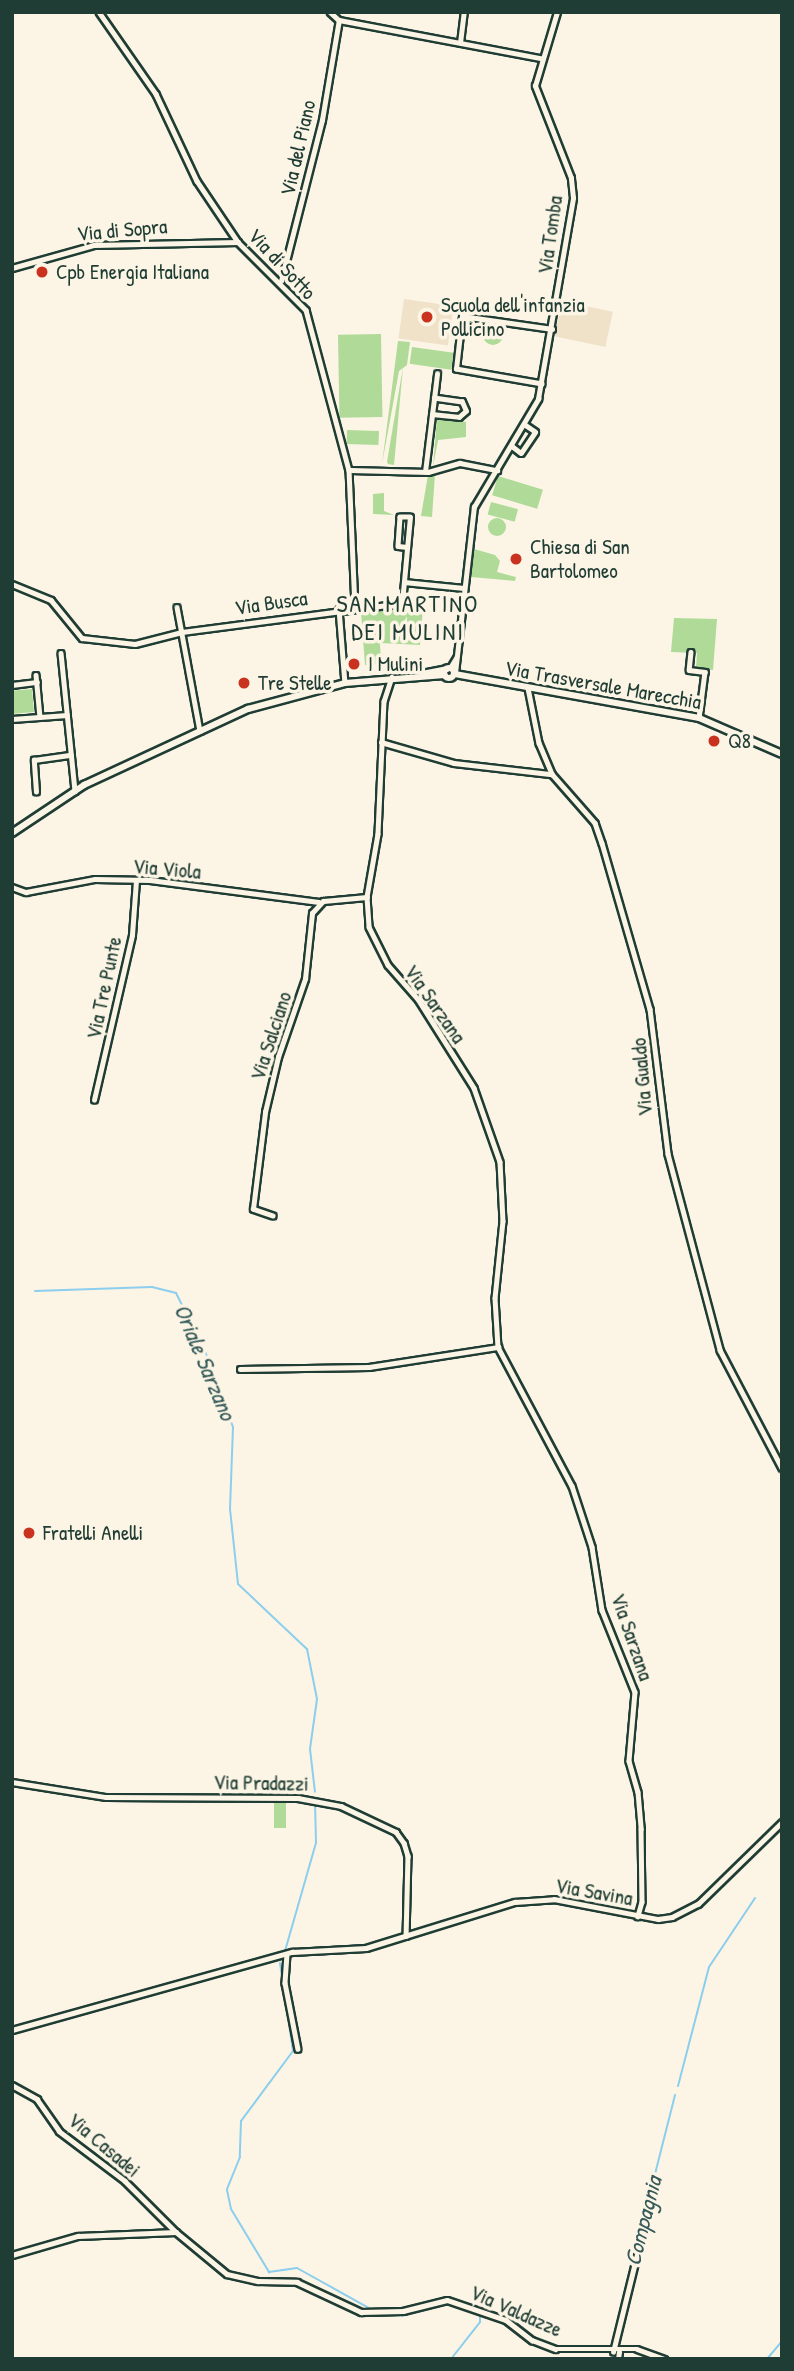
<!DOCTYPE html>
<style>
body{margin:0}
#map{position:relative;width:794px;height:2371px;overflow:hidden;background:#fcf5e5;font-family:"Patrick Hand",sans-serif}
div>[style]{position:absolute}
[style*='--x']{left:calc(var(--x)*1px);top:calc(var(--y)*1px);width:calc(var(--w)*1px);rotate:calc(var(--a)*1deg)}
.built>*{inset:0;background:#efe2c9;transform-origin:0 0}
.green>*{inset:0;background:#afda98;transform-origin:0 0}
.round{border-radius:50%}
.stream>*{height:2px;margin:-1px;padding:0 1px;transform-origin:1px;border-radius:1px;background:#8bceed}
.roads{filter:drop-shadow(2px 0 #1f3d34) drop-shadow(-2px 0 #1f3d34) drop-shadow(0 2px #1f3d34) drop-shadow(0 -2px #1f3d34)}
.street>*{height:4.5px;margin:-2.25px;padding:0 2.25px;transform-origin:2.25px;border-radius:2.25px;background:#fcf5e5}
.secondary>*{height:6px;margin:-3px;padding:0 3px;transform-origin:3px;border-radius:3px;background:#fcf5e5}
.secondary>.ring{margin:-3px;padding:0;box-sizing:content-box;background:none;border:6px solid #fcf5e5;border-radius:50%}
.dots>*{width:19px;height:19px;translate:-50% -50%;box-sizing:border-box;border:4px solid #fcf5e5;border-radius:50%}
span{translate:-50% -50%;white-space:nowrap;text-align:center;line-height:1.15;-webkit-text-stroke:7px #fcf5e5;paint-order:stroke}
.street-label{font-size:21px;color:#1f3d34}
.poi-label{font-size:21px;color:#1f3d34}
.left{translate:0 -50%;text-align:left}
.water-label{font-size:23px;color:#355a59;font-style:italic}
.quarter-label{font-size:24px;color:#1f3d34;letter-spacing:2px}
.frame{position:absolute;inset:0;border:14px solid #1f3d34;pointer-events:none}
</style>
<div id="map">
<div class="built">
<div style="left:404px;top:299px;width:50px;height:40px;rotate:8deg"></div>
<div style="left:562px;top:301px;width:52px;height:36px;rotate:12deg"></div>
</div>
<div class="green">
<div class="round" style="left:483px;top:325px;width:20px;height:20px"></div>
<div style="left:381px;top:334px;width:83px;height:43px;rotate:89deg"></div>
<div style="clip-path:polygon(398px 341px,410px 342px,407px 365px,399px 371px,382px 464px)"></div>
<div style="left:412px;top:347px;width:42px;height:17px;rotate:8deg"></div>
<div style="clip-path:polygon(403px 367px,394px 465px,388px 464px,387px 462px)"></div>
<div style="clip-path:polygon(437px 418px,466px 422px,466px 437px,438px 440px,433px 467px)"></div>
<div style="left:347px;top:430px;width:32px;height:14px;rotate:2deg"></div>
<div style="clip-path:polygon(435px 474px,432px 517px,421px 516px,428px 475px)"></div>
<div style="left:498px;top:476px;width:47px;height:20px;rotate:17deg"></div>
<div style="clip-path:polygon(384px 493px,384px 511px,394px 515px,373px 514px,373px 494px)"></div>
<div style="left:491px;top:502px;width:28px;height:13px;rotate:15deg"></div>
<div class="round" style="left:488px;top:518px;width:18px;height:18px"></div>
<div style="clip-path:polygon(474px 549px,495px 555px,500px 561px,497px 572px,516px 577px,515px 581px,471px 577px)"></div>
<div style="clip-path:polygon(423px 608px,420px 645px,380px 643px,381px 664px,365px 665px,361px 612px)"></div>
<div style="clip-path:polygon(674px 618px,717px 619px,713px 670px,696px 668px,697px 653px,671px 652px)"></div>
<div style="left:32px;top:689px;width:23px;height:20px;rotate:85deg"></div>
<div style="left:274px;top:1802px;width:12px;height:26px"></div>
</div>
<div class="stream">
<div style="--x:35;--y:1291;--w:117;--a:-2"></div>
<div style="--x:152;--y:1287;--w:25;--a:14"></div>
<div style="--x:176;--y:1293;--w:65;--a:63.4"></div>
<div style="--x:205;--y:1351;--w:81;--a:69.8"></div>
<div style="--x:233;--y:1427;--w:82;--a:92.1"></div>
<div style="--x:230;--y:1509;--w:75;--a:83.9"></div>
<div style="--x:238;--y:1584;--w:95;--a:43.3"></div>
<div style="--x:307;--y:1649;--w:51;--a:78.7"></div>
<div style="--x:317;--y:1699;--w:50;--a:98"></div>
<div style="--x:310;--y:1749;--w:43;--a:83.4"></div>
<div style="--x:285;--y:1951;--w:112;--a:-74"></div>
<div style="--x:316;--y:1843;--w:41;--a:-91.4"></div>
<div style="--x:280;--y:1963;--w:89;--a:81.6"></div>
<div style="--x:293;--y:2051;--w:87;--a:126.6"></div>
<div style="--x:241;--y:2121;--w:36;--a:92"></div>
<div style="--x:240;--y:2157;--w:35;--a:112"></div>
<div style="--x:227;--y:2190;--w:19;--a:78"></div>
<div style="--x:231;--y:2209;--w:74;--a:58.9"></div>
<div style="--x:269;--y:2272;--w:28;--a:-8"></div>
<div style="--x:297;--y:2268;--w:82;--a:29.1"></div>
<div style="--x:678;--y:2086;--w:123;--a:-75.4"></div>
<div style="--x:709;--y:1967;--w:83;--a:-56.3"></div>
<div style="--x:402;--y:2316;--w:52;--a:-14.6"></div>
<div style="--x:611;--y:2348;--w:261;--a:-75.8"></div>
<div style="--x:451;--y:2359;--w:47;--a:-51.9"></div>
<div style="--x:480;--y:2322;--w:8;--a:-90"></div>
<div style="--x:614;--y:2359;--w:1;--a:-90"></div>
<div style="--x:767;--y:2359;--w:23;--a:-50"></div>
</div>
<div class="roads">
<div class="street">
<div style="--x:99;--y:12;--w:100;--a:55.2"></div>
<div style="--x:156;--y:94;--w:96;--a:64.8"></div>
<div style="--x:197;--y:181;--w:73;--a:56.1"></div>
<div style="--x:238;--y:242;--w:96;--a:45"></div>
<div style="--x:306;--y:310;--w:166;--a:75"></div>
<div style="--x:349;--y:470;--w:137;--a:87.5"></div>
<div style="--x:330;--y:12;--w:12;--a:42"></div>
<div style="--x:339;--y:20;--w:206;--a:10.7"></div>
<div style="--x:460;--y:43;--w:31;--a:-83"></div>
<div style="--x:12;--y:268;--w:85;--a:-15.7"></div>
<div style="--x:94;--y:245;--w:144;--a:-1.2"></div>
<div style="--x:281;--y:281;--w:166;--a:-75.7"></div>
<div style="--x:322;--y:120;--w:101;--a:-80.4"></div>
<div style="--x:542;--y:384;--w:87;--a:-170.1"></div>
<div style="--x:456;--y:369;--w:53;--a:-83.5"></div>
<div style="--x:462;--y:316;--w:91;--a:8.2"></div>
<div style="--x:432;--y:414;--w:27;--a:6"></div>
<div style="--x:459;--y:417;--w:9;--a:-41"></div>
<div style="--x:466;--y:411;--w:10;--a:-114"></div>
<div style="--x:462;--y:402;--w:28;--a:-172"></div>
<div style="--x:512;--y:446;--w:11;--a:38"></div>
<div style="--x:521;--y:453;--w:25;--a:-56"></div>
<div style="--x:535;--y:432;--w:11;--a:-146"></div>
<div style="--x:350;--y:470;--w:78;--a:1.5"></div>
<div style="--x:428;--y:472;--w:33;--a:-16"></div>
<div style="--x:460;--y:463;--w:38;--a:11"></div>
<div style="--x:425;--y:472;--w:99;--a:-83"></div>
<div style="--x:404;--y:582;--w:60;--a:5.7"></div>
<div style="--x:12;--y:584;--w:42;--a:22.3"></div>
<div style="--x:51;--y:600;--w:49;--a:50.8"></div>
<div style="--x:82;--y:638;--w:53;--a:6.5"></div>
<div style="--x:135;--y:644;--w:49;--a:-14.3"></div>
<div style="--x:182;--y:632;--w:222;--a:-7.5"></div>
<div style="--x:402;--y:603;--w:86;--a:-84.7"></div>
<div style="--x:410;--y:517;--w:10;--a:180"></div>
<div style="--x:400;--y:517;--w:29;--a:94"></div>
<div style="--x:398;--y:546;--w:9;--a:6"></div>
<div style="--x:177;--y:607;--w:126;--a:79.5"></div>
<div style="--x:339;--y:609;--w:74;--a:85.4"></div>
<div style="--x:691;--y:652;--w:18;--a:96"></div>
<div style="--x:689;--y:670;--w:16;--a:7"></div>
<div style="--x:705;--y:672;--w:46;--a:97.4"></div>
<div style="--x:61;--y:653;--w:139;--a:84.2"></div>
<div style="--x:450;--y:668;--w:12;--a:-59"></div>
<div style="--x:455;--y:673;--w:167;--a:-83.5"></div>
<div style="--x:474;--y:507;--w:126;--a:-59.3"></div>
<div style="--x:538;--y:399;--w:204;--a:-80.1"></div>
<div style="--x:573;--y:198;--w:20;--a:-96"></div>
<div style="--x:571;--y:178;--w:99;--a:-111.4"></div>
<div style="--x:535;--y:86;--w:77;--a:-73.4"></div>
<div style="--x:36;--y:675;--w:42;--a:84.6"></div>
<div style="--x:392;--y:677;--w:25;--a:108"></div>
<div style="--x:384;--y:701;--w:133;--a:92.6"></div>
<div style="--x:378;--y:834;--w:64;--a:99.9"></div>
<div style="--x:367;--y:897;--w:30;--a:86"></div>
<div style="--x:369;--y:927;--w:42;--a:63.4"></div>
<div style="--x:388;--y:965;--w:45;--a:48.6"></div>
<div style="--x:418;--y:999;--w:105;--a:57.8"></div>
<div style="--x:474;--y:1088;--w:78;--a:70.6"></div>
<div style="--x:500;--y:1162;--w:59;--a:87.1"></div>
<div style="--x:503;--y:1221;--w:77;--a:95.9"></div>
<div style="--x:495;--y:1298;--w:49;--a:86.5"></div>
<div style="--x:498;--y:1347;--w:157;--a:62"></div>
<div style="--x:572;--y:1486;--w:64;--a:71.8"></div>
<div style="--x:592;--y:1547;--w:64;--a:81"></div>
<div style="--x:602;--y:1610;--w:88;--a:68.1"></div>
<div style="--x:635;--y:1692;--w:69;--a:95"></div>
<div style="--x:629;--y:1761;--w:32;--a:74"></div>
<div style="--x:638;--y:1792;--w:37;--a:85"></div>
<div style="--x:641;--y:1829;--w:73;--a:89.2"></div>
<div style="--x:642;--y:1902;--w:15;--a:106"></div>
<div style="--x:12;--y:685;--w:25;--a:-7"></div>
<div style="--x:528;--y:688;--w:56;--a:78.7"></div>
<div style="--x:539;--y:743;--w:34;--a:67"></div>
<div style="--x:552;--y:774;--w:65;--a:48.7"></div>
<div style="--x:595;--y:823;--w:21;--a:71"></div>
<div style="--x:602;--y:843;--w:173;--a:73.9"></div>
<div style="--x:650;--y:1009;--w:146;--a:82.9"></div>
<div style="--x:668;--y:1154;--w:203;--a:75.1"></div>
<div style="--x:720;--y:1350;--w:133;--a:62.3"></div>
<div style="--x:12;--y:719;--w:55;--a:-4.2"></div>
<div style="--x:381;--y:742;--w:76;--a:16"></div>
<div style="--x:454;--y:763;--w:98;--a:6.5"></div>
<div style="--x:36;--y:792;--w:32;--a:-94"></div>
<div style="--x:34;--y:760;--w:37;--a:-8"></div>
<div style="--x:12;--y:887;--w:15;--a:20"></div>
<div style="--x:26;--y:892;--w:70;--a:-10.7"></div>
<div style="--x:95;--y:879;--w:55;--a:1"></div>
<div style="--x:150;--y:880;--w:170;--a:7.4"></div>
<div style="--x:94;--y:1100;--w:169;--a:-77"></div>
<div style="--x:132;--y:935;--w:54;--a:-85.8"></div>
<div style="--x:273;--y:1216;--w:21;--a:-161"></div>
<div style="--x:253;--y:1209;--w:98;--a:-82.9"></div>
<div style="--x:265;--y:1112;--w:57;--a:-76.7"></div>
<div style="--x:278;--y:1057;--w:83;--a:-70.9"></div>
<div style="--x:305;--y:979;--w:66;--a:-83.9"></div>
<div style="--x:312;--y:913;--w:16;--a:-47"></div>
<div style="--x:323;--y:901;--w:44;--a:-5.2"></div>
<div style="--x:240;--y:1369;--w:129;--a:-0.9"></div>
<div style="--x:369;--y:1367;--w:131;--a:-8.8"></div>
<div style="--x:12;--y:1782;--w:95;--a:9.1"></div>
<div style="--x:106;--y:1797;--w:192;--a:0.3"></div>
<div style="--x:298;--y:1798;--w:44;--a:10.5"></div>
<div style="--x:341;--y:1806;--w:61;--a:25.3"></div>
<div style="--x:396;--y:1832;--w:14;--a:54"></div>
<div style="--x:404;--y:1843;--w:14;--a:73"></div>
<div style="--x:408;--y:1856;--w:80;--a:91.4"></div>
<div style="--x:287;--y:1954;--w:29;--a:94"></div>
<div style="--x:285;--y:1983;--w:67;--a:78.9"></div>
<div style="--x:12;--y:2030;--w:291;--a:-15.6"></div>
<div style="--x:292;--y:1952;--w:74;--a:-3.1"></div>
<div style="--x:366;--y:1948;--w:156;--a:-17.2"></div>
<div style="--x:515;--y:1902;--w:39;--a:-4"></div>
<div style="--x:554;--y:1899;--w:106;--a:10.9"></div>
<div style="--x:658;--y:1919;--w:14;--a:-8"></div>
<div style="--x:672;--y:1917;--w:29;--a:-27"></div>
<div style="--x:698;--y:1904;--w:117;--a:-44.3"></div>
<div style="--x:12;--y:2085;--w:29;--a:29"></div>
<div style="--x:37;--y:2099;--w:39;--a:55"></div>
<div style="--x:59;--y:2131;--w:83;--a:37.1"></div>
<div style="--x:125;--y:2181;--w:71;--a:45"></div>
<div style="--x:12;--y:2255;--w:69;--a:-16.1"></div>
<div style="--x:78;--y:2236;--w:98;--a:-2.3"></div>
<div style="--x:176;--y:2232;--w:66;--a:39.5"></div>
<div style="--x:227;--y:2274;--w:32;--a:13"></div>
<div style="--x:258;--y:2281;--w:39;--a:1"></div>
<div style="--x:297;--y:2282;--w:71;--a:25.1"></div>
<div style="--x:361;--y:2312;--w:42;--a:-1.4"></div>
<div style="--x:403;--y:2311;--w:45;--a:-14"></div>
<div style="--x:447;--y:2300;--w:62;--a:18.7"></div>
<div style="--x:506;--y:2320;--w:33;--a:38"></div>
<div style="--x:532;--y:2340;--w:25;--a:21"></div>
<div style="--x:555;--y:2349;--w:82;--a:0"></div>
<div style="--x:637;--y:2349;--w:29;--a:20"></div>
<div style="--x:613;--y:2352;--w:151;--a:-76.2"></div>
<div style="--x:618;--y:2359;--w:7;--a:-82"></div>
</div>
<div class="secondary">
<div class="ring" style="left:444px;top:668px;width:4px;height:4px"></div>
<div style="--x:422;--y:674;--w:25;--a:-11"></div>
<div style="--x:455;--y:674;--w:248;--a:10.2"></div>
<div style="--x:699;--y:718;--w:90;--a:23.4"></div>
<div style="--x:12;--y:833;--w:87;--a:-33.7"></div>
<div style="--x:84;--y:785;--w:181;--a:-24.9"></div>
<div style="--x:248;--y:709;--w:100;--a:-15"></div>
<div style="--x:345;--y:683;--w:100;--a:-4.6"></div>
</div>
</div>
<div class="dots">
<div style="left:42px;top:272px;background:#c8321e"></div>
<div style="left:427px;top:317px;background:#c8321e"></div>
<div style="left:516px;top:559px;background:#c8321e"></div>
<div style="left:354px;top:664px;background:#c8321e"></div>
<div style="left:244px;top:683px;background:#c8321e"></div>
<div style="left:714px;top:741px;background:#c8321e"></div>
<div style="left:29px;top:1533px;background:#c8321e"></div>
</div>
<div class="street-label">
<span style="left:298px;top:148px;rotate:-77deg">Via del Piano</span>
<span style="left:122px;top:230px;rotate:-5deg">Via di Sopra</span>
<span style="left:550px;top:235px;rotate:-82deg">Via Tomba</span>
<span style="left:282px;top:264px;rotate:47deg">Via di Sotto</span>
<span style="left:271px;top:603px;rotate:-8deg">Via Busca</span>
<span style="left:603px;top:685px;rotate:10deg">Via Trasversale Marecchia</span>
<span style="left:167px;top:869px;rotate:5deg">Via Viola</span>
<span style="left:104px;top:988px;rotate:-78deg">Via Tre Punte</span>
<span style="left:435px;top:1004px;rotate:55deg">Via Sarzana</span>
<span style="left:271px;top:1036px;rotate:-72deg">Via Salciano</span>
<span style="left:642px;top:1077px;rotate:-95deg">Via Gualdo</span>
<span style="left:632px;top:1637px;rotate:71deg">Via Sarzana</span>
<span style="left:261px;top:1783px;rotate:1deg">Via Pradazzi</span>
<span style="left:594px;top:1892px;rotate:10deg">Via Savina</span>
<span style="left:104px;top:2145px;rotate:40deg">Via Casadei</span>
<span style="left:516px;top:2311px;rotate:24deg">Via Valdazze</span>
</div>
<div class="poi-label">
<span class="left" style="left:56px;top:272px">Cpb Energia Italiana</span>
<span class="left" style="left:441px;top:317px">Scuola dell'infanzia<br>Pollicino</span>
<span class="left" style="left:530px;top:559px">Chiesa di San<br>Bartolomeo</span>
<span class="left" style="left:368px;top:664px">I Mulini</span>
<span class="left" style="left:258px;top:683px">Tre Stelle</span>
<span class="left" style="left:728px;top:741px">Q8</span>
<span class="left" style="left:43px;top:1533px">Fratelli Anelli</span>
</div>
<div class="water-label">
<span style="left:205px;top:1362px;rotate:67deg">Oriale Sarzano</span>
<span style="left:643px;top:2221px;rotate:-76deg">Compagnia</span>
</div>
<div class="quarter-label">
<span style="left:408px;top:618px">SAN MARTINO<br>DEI MULINI</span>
</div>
<div class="frame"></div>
</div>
